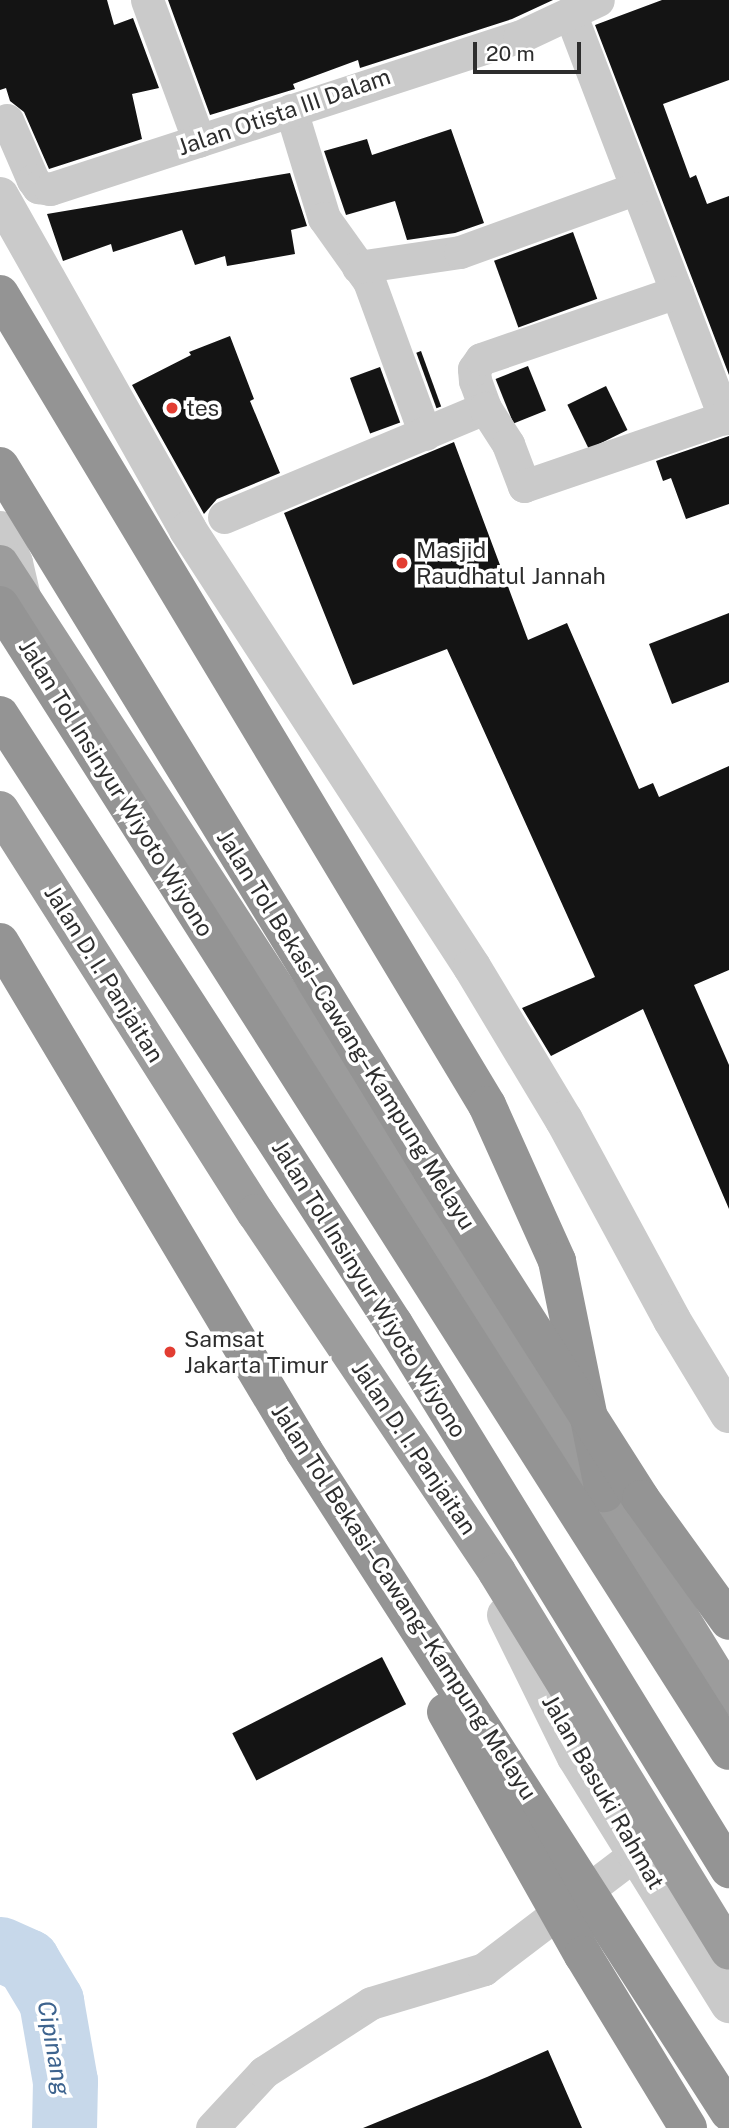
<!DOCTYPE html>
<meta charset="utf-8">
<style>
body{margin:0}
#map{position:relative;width:729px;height:2128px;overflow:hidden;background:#fff;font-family:"Public Sans",sans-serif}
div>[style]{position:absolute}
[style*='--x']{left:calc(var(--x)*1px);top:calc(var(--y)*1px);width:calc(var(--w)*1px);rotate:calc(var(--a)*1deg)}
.river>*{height:65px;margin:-32.5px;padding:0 32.5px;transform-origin:32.5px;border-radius:32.5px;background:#c7d8ea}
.building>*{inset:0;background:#141414;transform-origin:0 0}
.minor>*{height:33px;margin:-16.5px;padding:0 16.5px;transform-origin:16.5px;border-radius:16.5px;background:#cacaca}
.tertiary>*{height:38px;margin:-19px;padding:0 19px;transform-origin:19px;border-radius:19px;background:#cacaca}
.trunk>*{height:38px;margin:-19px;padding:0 19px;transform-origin:19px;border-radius:19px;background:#9c9c9c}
.motorway>*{height:38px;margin:-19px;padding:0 19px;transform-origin:19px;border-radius:19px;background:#949494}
.motorway-bridge>*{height:38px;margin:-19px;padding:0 19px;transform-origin:19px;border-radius:19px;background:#949494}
.dots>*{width:19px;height:19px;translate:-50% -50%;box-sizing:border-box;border:4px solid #fff;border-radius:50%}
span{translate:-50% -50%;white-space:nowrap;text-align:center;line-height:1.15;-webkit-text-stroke:7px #fff;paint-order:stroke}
.street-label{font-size:23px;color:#2d2d2d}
.poi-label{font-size:23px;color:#2d2d2d}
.left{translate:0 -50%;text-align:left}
.water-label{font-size:24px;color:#3d638e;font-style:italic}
.scale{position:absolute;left:473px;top:42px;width:108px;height:32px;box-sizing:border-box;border:4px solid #2d2d2d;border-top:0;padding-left:9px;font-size:21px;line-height:24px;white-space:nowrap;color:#2d2d2d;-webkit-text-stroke:5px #fff;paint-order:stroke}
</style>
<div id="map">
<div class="river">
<div style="--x:0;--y:1949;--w:30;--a:24"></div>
<div style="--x:27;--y:1961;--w:47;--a:59"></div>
<div style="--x:51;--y:2001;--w:81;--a:80.1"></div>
<div style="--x:65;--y:2081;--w:47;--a:91.2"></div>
</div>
<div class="building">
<div style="clip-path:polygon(0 0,107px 0,114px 25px,133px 18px,159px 88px,132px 94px,142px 139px,49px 169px,24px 112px,10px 101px,6px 88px,0 90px)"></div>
<div style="clip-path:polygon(168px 0,553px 0,512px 19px,360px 68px,358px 60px,293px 84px,295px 89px,210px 115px)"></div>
<div style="clip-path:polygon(662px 0,729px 0,729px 80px,663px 104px,690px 178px,696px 175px,707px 204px,729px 196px,729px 375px,595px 25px)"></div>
<div style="clip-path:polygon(451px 129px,484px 223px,455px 233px,407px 240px,395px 201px,346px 215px,324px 151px,367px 139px,372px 155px)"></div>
<div style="clip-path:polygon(290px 173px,307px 226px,291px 230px,295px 254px,227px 266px,225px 256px,195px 265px,182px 230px,113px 252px,111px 244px,63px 261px,47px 214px)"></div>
<div style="left:573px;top:232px;width:71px;height:84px;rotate:70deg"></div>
<div style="clip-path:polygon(230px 336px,254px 399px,250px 401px,280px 473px,217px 499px,204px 514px,132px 385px,191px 355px,189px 352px)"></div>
<div style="left:421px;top:351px;width:59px;height:5px;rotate:70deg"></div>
<div style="left:528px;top:366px;width:48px;height:35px;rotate:68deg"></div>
<div style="left:380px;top:367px;width:59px;height:32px;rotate:70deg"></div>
<div style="left:606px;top:386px;width:49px;height:43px;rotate:64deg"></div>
<div style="clip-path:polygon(729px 436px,729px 504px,686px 519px,671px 478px,663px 481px,656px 461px)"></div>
<div style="clip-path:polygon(454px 442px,528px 640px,567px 623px,639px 789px,653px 783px,659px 797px,729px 766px,729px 970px,694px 985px,729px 1065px,729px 1209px,643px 1009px,551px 1056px,522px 1008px,595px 977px,447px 649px,353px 685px,284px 513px)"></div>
<div style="clip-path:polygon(729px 613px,729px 682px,672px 704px,649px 644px)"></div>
<div style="left:382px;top:1657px;width:53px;height:168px;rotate:63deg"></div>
<div style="clip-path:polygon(548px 2050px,582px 2128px,363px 2128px,487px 2077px)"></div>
</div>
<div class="minor">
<div style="--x:147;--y:0;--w:150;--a:69.8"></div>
<div style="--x:570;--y:13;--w:434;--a:69.1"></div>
<div style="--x:291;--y:110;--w:113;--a:73"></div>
<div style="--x:324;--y:218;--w:77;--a:54.5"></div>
<div style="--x:369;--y:281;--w:163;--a:69.9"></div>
<div style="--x:7;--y:120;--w:65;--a:66.6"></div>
<div style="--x:33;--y:180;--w:9;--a:54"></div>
<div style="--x:38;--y:187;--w:12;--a:9"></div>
<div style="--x:50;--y:189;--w:493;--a:-18"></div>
<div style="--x:519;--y:37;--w:87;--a:-25.1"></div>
<div style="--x:358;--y:267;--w:103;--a:-8.4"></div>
<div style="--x:460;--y:252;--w:188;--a:-19.9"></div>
<div style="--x:485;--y:408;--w:29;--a:-110"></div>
<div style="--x:475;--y:381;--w:12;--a:-95"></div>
<div style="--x:474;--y:369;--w:12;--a:-55"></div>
<div style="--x:481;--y:359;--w:207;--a:-18.9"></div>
<div style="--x:224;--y:517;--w:283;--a:-22.7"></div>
<div style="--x:485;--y:408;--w:43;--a:57.4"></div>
<div style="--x:508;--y:444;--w:45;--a:69.1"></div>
<div style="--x:524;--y:486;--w:217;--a:-18.9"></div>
<div style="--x:212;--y:2128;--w:76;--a:-47.1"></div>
<div style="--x:264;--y:2072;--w:127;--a:-32.8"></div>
<div style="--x:371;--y:2003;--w:118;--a:-16.7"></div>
<div style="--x:484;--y:1969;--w:191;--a:-37.3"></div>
</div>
<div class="tertiary">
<div style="--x:0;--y:196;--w:383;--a:60.6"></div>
<div style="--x:188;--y:530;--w:521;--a:56.98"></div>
<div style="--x:472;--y:967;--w:179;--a:59"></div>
<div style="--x:564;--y:1120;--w:227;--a:61.6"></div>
<div style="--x:672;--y:1320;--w:110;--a:58.8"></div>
<div style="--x:0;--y:530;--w:36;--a:67"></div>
<div style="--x:14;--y:563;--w:35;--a:77"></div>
<div style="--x:506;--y:1615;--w:158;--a:63.8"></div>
<div style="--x:576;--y:1757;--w:291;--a:58.2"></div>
</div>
<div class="trunk">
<div style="--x:0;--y:564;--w:1108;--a:56.97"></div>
<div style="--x:604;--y:1493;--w:239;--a:58.5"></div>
<div style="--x:0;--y:810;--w:477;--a:57.6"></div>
<div style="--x:256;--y:1213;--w:432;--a:56.1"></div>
<div style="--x:497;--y:1572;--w:444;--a:58.5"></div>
</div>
<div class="motorway">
<div style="--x:0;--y:294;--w:946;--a:59.02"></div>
<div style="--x:487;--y:1105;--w:171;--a:65.8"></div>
<div style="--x:557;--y:1261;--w:237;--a:78.5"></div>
<div style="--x:0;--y:605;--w:1358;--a:57.54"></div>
<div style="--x:0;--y:715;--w:725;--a:57.1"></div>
<div style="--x:394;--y:1324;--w:640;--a:58.42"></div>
<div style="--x:0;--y:942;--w:593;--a:59.15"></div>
</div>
<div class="motorway-bridge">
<div style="--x:0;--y:466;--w:827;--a:58.5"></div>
<div style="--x:432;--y:1171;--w:389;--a:57.5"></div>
<div style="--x:641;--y:1499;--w:150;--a:54.2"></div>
<div style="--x:304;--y:1451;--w:786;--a:57.26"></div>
<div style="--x:446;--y:1712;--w:279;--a:60.6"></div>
<div style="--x:583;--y:1955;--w:202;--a:58.7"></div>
</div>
<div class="dots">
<div style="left:172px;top:408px;background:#e23d32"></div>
<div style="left:402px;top:563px;background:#e23d32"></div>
<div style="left:170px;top:1352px;background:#e23d32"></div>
</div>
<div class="street-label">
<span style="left:284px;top:112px;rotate:-19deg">Jalan Otista III Dalam</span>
<span style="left:116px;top:788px;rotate:58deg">Jalan Tol Insinyur Wiyoto Wiyono</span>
<span style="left:104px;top:974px;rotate:58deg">Jalan D. I. Panjaitan</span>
<span style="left:346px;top:1030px;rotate:58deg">Jalan Tol Bekasi–Cawang–Kampung Melayu</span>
<span style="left:369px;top:1289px;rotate:58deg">Jalan Tol Insinyur Wiyoto Wiyono</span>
<span style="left:414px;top:1448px;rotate:56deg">Jalan D. I. Panjaitan</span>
<span style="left:404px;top:1602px;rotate:57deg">Jalan Tol Bekasi–Cawang–Kampung Melayu</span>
<span style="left:603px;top:1792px;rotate:60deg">Jalan Basuki Rahmat</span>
</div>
<div class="poi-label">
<span class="left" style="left:186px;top:408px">tes</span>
<span class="left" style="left:416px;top:563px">Masjid<br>Raudhatul Jannah</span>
<span class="left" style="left:184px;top:1352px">Samsat<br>Jakarta Timur</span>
</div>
<div class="water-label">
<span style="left:54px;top:2048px;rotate:80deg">Cipinang</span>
</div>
<div class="scale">20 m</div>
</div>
